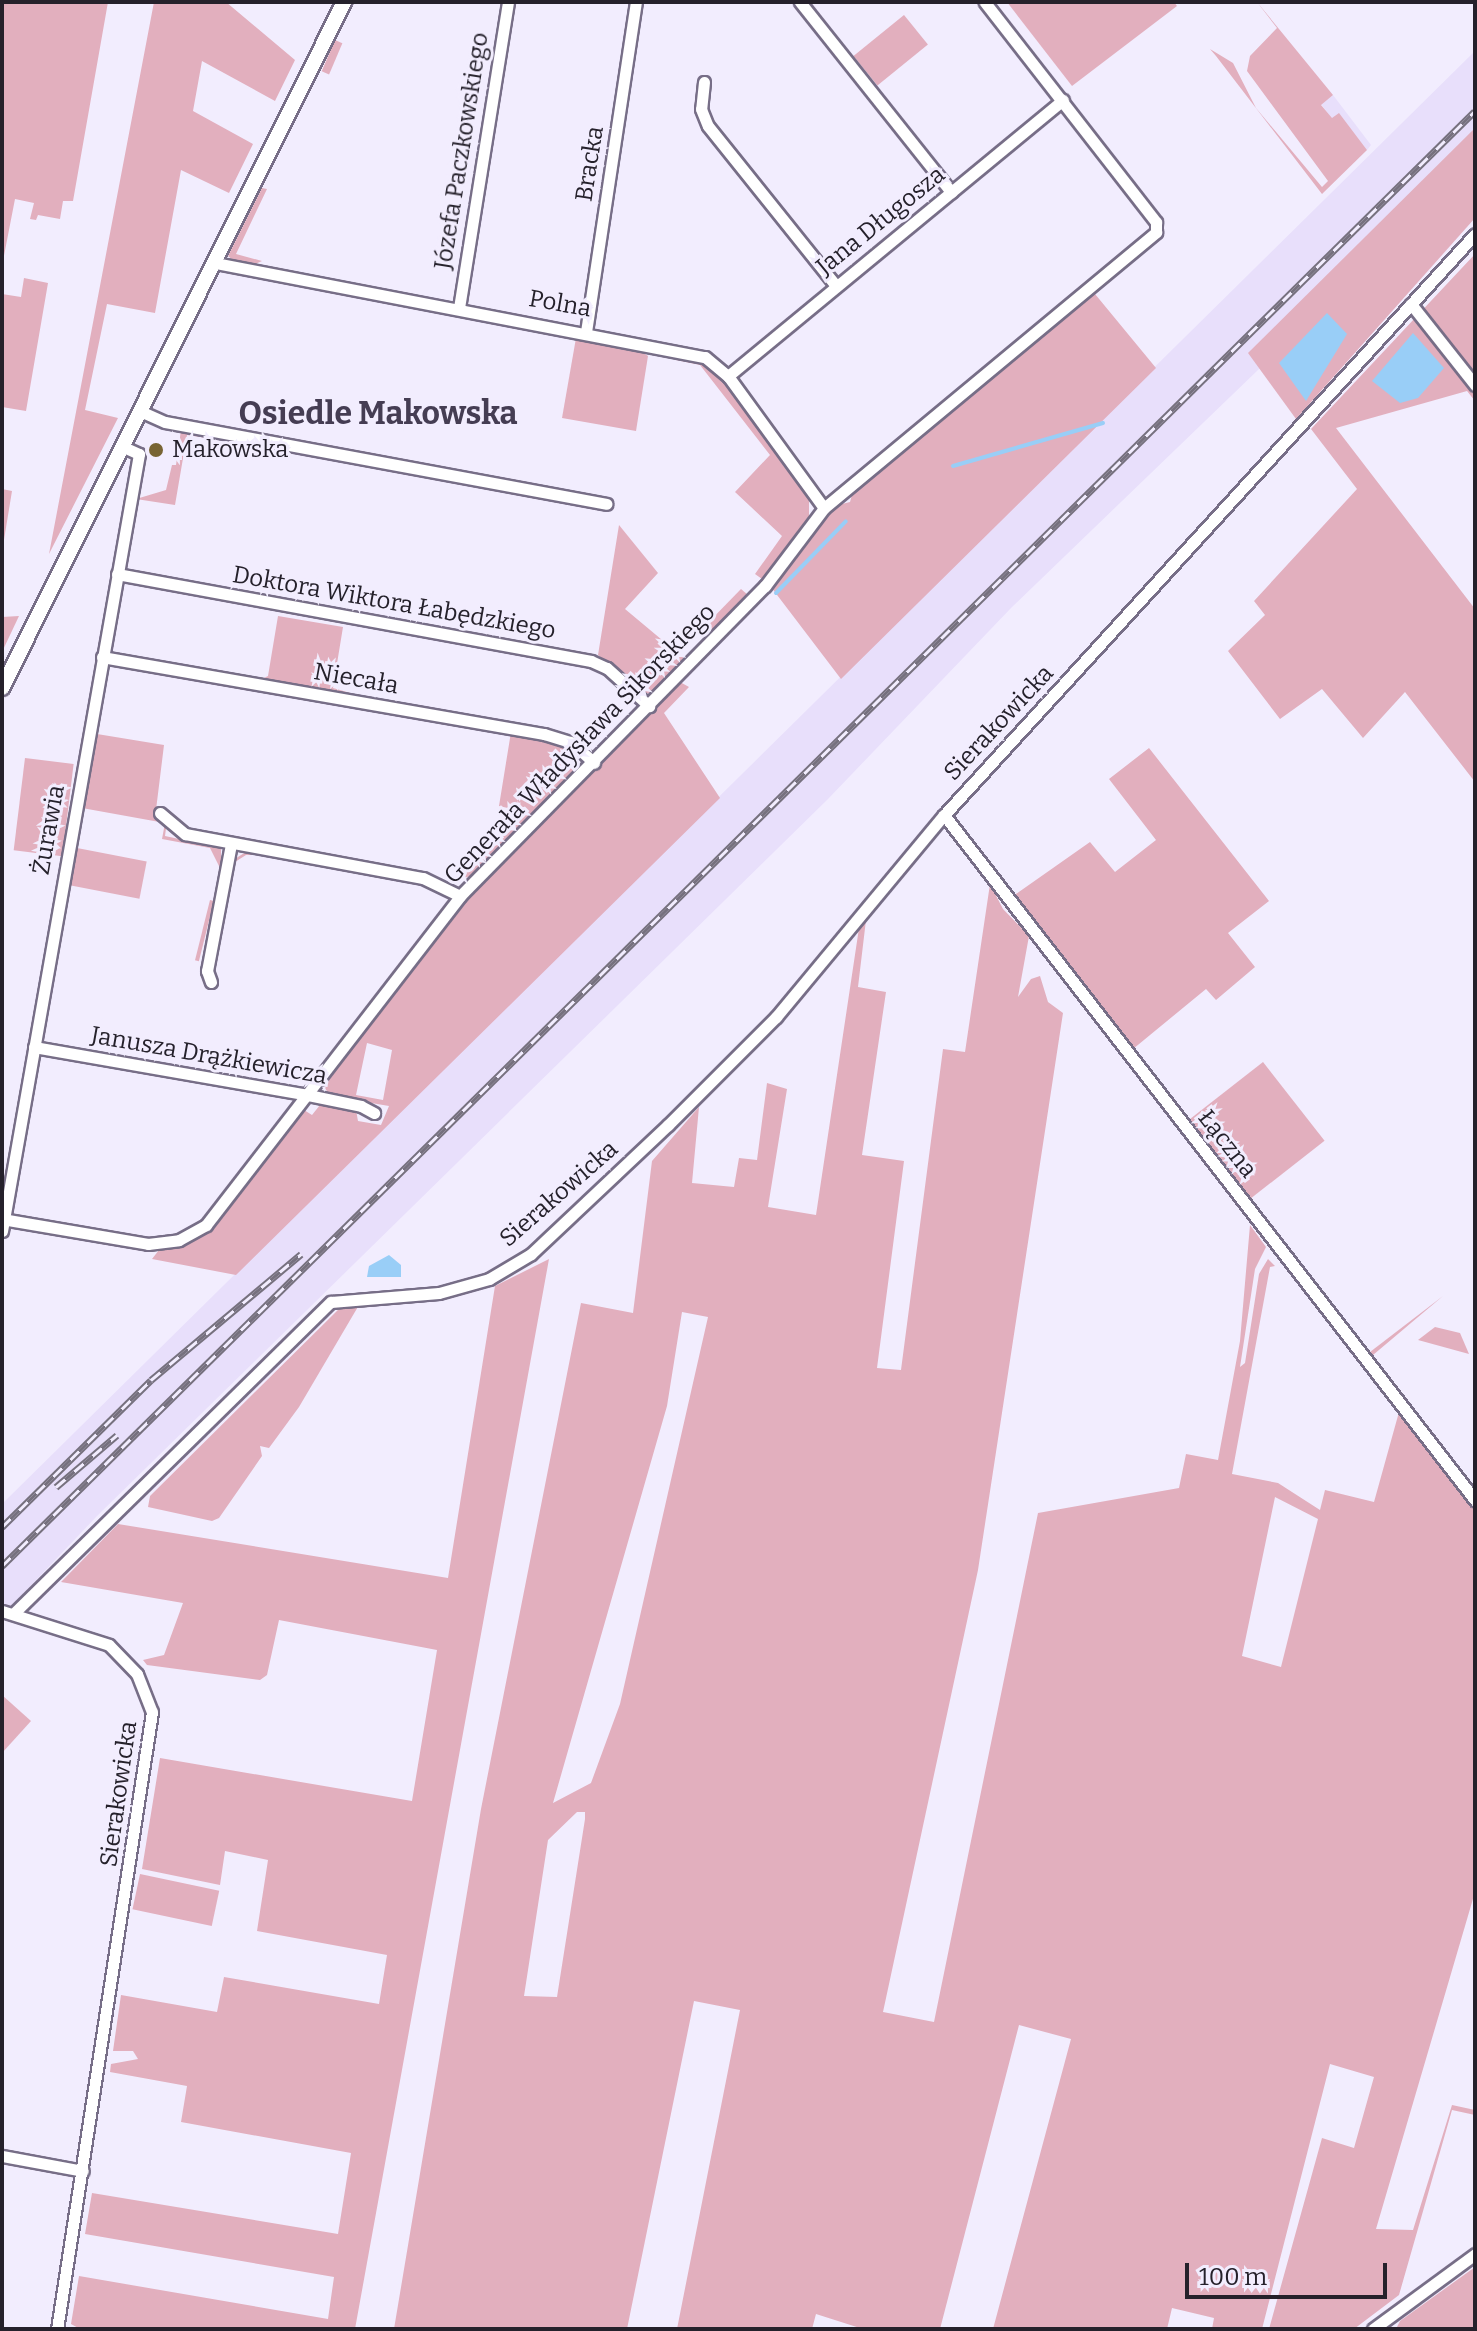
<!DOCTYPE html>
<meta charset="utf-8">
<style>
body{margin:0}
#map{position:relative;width:1477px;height:2331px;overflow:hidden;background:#f2edfe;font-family:Bitter,serif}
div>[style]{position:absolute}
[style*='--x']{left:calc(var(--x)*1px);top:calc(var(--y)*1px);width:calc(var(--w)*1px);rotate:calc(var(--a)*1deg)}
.built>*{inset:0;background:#e8dffb}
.green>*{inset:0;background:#e2afbe;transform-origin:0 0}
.water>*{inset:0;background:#99cef7}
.stream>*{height:4px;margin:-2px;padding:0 2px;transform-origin:2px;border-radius:2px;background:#99cef7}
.roads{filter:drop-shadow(2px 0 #776e87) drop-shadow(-2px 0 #776e87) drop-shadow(0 2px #776e87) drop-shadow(0 -2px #776e87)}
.minor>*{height:11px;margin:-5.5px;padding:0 5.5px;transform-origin:5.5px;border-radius:5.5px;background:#fff}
.tertiary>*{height:14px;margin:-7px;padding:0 7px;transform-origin:7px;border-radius:7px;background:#fff}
.rail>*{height:7px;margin-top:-3.5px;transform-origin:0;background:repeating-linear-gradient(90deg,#f2edfe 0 12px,#76717e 0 24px);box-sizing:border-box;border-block:2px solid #76717e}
.dots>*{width:22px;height:22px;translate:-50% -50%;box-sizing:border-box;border:4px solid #f2edfe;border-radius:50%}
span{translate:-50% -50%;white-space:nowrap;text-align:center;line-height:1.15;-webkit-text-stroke:6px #f2edfe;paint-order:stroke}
.street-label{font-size:24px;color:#25212b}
.poi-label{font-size:24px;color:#25212b}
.left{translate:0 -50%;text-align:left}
.district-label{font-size:32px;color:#453d53;font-weight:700}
.frame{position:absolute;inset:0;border:4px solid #25212b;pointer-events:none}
.scale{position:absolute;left:1185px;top:2263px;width:202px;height:36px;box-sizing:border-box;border:4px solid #25212b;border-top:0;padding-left:10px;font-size:24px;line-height:28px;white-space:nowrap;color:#25212b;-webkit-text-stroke:6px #f2edfe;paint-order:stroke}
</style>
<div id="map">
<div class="built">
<div style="clip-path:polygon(1475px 51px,1475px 161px,1012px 607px,828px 799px,97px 1516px,2px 1616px,2px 1504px)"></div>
<div style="clip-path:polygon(1333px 95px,1371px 145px,1367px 150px,1339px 114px,1332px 119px,1321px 104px)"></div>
</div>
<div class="green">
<div style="clip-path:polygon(2px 2px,108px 2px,73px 201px,63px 201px,60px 219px,38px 215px,36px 220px,30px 219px,34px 203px,15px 199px,2px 266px)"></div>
<div style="clip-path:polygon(154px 2px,226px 2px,295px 60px,275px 101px,202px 61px,193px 111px,253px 144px,229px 193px,181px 170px,155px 313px,107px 304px,85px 410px,118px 418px,49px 554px)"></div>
<div style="clip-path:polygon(1007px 2px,1174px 2px,1177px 6px,1072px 86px)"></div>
<div style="clip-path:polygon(1257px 2px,1333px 95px,1321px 105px,1332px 118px,1339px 113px,1367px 150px,1322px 194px,1216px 56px,1210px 49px,1233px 63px,1256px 108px,1322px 187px,1328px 181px,1247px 71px,1250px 56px,1277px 28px)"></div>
<div style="left:904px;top:15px;width:38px;height:65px;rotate:51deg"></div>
<div style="left:335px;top:40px;width:8px;height:34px;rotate:23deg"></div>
<div style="clip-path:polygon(1475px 128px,1475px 218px,1296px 419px,1248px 353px)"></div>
<div style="clip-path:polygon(262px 188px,267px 189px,236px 254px,262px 261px,253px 265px,234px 261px,228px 256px)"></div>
<div style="clip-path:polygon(1475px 254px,1475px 401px,1467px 391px,1336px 428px,1475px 609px,1475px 782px,1405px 692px,1363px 738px,1322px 689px,1280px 719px,1228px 651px,1265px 615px,1254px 601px,1357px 489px,1311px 429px)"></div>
<div style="clip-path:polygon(24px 278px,48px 283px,26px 411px,2px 407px,2px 294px,21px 297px)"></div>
<div style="clip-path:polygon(1095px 294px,1156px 368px,841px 679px,771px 587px,834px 506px,850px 502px,853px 491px)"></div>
<div style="clip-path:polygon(576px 338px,637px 349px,648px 356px,636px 431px,562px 418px)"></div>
<div style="clip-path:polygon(677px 356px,696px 360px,720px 377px,809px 498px,809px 519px,762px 579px,755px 574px,782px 536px,735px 492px,770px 455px,700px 365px,676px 360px)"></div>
<div style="clip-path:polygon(181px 430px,213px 439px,187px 435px,175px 505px,136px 499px,166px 490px,172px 465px,176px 465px)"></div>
<div style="clip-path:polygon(2px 489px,12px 491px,2px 552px)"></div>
<div style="clip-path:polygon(619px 525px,658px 573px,625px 609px,686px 660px,652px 693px,643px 694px,598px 655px)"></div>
<div style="clip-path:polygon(741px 589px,748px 595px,711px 635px,703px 628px)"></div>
<div style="clip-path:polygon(19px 616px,2px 652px,2px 617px)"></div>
<div style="clip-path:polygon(278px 616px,343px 627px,333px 688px,368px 698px,260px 680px,268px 676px)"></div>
<div style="clip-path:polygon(evenodd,680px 682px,689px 687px,664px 713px,720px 798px,236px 1275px,152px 1259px,159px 1250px,195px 1240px,215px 1225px,304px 1110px,312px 1115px,320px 1105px,346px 1107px,356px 1110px,358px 1121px,381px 1125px,389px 1106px,330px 1096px,323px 1085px,482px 879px,680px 682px,367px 1043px,392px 1050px,383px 1100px,356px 1095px,367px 1043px)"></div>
<div style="clip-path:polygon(511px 732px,565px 744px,577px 756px,575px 772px,470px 876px,457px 881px,459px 870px,522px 811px,499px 806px)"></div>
<div style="clip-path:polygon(97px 734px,164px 745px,155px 818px,167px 821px,165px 836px,221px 848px,221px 870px,210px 848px,162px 839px,165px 823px,82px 808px)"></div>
<div style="clip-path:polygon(1149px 748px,1269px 901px,1228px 933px,1255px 967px,1216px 1000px,1206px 989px,1133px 1049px,1013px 896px,1090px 842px,1115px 872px,1156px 840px,1109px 779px)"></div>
<div style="left:25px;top:758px;width:49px;height:93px;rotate:7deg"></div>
<div style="left:77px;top:848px;width:71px;height:38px;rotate:11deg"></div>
<div style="clip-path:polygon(246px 852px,270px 855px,246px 855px,235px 862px,221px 921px,233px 860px)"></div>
<div style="clip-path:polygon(evenodd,990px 884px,1003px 909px,1029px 936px,1018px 997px,1031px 979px,1040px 976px,1048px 1002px,1063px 1013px,978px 1570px,883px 2012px,934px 2022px,1038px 1513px,1179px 1488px,1186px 1454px,1218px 1460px,1240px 1341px,1250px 1225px,1266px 1247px,1255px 1269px,1240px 1367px,1245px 1363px,1259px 1274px,1268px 1259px,1275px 1266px,1270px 1267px,1232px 1474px,1278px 1483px,1320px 1510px,1325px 1490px,1374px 1502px,1399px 1412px,1475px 1511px,1475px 1892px,1376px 2229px,1413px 2230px,1452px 2105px,1475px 2110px,1475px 2115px,1452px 2110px,1399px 2295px,1354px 2329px,1269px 2329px,1322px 2138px,1354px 2148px,1374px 2077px,1330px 2064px,1262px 2329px,1212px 2329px,1214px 2318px,1172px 2308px,1167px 2329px,993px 2329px,1071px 2039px,1019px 2025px,940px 2329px,863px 2329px,816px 2314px,812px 2329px,677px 2329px,740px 2010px,694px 2001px,627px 2329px,394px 2329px,481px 1809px,581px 1303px,633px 1313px,652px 1161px,699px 1107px,692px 1183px,734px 1187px,739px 1158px,757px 1160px,767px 1083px,787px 1089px,768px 1207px,816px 1215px,859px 928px,866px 920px,858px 987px,886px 992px,862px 1155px,904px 1161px,877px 1368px,901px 1370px,943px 1049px,965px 1052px,990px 884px,682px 1312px,708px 1317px,620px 1704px,591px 1783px,553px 1803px,667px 1406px,682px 1312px,990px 884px,1275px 1497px,1318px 1519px,1281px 1667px,1242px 1656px,1275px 1497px,990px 884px,577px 1812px,585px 1812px,585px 1819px,557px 1997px,524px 1996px,548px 1840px,577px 1812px)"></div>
<div style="left:210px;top:900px;width:4px;height:62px;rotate:14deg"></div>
<div style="left:1263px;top:1062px;width:100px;height:95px;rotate:52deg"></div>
<div style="clip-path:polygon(549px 1259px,355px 2329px,80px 2329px,71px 2324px,79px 2276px,328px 2319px,334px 2277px,85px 2234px,92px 2193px,338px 2234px,351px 2153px,181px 2122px,187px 2086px,110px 2072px,111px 2064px,138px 2059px,133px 2051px,113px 2051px,121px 1995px,217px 2012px,224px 1977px,379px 2004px,387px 1955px,257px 1931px,268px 1860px,225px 1851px,220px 1885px,142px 1869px,160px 1758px,412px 1801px,437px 1650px,279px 1620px,267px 1675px,260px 1680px,147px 1665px,143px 1660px,164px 1655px,183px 1603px,61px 1582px,118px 1524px,448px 1578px,495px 1286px)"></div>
<div style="clip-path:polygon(1443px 1296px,1373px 1355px,1370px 1352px)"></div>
<div style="clip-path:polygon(344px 1304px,359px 1305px,299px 1407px,269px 1448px,260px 1446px,262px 1456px,219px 1518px,212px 1521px,148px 1507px,150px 1496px)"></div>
<div style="clip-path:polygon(1435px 1327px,1460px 1333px,1469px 1354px,1418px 1340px)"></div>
<div style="clip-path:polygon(2px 1695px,31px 1721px,2px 1753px)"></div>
<div style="left:140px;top:1874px;width:81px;height:36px;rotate:12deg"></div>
<div style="clip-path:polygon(1475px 2267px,1475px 2329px,1396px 2329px,1400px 2321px)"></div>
</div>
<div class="water">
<div style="clip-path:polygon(1327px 313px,1347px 334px,1306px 401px,1279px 363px)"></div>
<div style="clip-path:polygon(1413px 333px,1444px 368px,1418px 398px,1400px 403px,1372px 381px)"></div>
<div style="clip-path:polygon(389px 1255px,401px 1265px,401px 1277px,367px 1277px,369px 1266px)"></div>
</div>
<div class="stream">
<div style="--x:953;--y:466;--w:156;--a:-16"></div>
<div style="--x:776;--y:593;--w:100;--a:-45.8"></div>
</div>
<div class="roads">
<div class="minor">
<div style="--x:800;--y:2;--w:243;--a:51.5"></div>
<div style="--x:704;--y:82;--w:27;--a:96"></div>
<div style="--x:701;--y:109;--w:18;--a:68"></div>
<div style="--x:708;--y:126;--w:205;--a:51.3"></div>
<div style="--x:215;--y:263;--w:499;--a:10.9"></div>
<div style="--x:705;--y:357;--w:30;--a:40"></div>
<div style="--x:728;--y:376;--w:163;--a:54"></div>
<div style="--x:1411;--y:304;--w:103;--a:51.7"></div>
<div style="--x:459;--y:308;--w:310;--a:-80.9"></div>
<div style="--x:586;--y:332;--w:334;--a:-81.4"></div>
<div style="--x:728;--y:376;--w:434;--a:-39.5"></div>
<div style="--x:140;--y:411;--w:27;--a:24"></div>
<div style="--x:165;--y:422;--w:449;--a:10.5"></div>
<div style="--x:117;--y:574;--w:482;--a:10.4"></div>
<div style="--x:591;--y:661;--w:17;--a:24"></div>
<div style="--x:607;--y:668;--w:57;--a:42.1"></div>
<div style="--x:102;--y:657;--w:449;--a:9.9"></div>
<div style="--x:544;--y:734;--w:28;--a:17"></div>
<div style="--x:571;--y:742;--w:31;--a:42"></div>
<div style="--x:160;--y:813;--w:33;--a:40"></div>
<div style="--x:185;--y:834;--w:242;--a:10.5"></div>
<div style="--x:423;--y:878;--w:41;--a:25.9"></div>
<div style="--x:944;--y:815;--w:867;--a:52.22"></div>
<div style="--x:211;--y:982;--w:12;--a:-110"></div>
<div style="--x:207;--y:971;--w:129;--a:-79.3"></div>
<div style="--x:34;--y:1047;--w:278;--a:9.9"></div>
<div style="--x:308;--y:1095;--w:54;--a:11.7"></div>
<div style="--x:361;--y:1106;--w:15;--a:28"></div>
<div style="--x:2;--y:1219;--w:148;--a:9.7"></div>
<div style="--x:148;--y:1244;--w:31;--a:-7"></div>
<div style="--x:179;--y:1240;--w:31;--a:-29"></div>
<div style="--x:206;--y:1225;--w:416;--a:-52.3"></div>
<div style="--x:460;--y:896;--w:435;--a:-45.5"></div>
<div style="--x:765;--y:586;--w:98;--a:-52.9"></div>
<div style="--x:824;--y:508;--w:432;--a:-39.7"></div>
<div style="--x:1156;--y:232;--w:10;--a:-90"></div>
<div style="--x:1156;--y:222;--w:279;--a:-127.9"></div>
<div style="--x:2;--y:1231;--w:789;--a:-80"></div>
<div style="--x:139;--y:454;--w:17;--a:-156"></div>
<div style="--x:2;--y:1611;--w:112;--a:17.6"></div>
<div style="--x:109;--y:1645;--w:40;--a:46"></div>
<div style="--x:137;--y:1674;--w:41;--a:68.5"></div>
<div style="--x:152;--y:1712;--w:624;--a:98.75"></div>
<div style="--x:14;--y:1613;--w:444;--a:-44.5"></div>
<div style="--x:331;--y:1302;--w:108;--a:-4.8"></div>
<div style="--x:439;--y:1293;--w:52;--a:-15.6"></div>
<div style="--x:489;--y:1279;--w:49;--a:-30.8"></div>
<div style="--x:531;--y:1254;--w:188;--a:-43.3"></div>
<div style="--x:668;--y:1125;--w:153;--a:-45"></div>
<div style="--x:776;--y:1017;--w:263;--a:-50.3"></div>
<div style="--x:944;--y:815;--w:787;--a:-47.57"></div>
<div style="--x:2;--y:2156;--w:82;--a:10.5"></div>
<div style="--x:1373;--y:2329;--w:127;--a:-36.3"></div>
</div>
<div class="tertiary">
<div style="--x:2;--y:688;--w:767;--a:-63.5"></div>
</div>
</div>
<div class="rail">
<div style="--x:56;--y:1487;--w:80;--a:-40.4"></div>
<div style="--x:2;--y:1527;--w:209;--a:-44.6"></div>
<div style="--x:151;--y:1380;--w:196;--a:-40"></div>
<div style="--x:2;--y:1566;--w:2070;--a:-44.65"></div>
</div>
<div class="dots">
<div style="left:156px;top:450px;background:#786433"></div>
</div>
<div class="street-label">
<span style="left:462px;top:151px;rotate:-81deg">Józefa Paczkowskiego</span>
<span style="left:590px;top:164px;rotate:-81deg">Bracka</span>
<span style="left:881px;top:221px;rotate:-39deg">Jana Długosza</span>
<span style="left:560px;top:304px;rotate:10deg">Polna</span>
<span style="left:394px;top:603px;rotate:10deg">Doktora Wiktora Łabędzkiego</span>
<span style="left:356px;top:679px;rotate:10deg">Niecała</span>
<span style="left:999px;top:723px;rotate:-47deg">Sierakowicka</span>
<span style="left:580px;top:744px;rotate:-46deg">Generała Władysława Sikorskiego</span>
<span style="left:49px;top:830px;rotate:-80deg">Żurawia</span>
<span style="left:209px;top:1056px;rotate:10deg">Janusza Drążkiewicza</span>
<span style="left:1227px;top:1144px;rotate:52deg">Łączna</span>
<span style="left:559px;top:1194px;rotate:-41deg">Sierakowicka</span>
<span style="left:119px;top:1794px;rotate:-82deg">Sierakowicka</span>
</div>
<div class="poi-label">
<span class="left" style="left:172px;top:450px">Makowska</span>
</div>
<div class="district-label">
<span style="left:378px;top:413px">Osiedle Makowska</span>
</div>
<div class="frame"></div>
<div class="scale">100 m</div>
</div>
